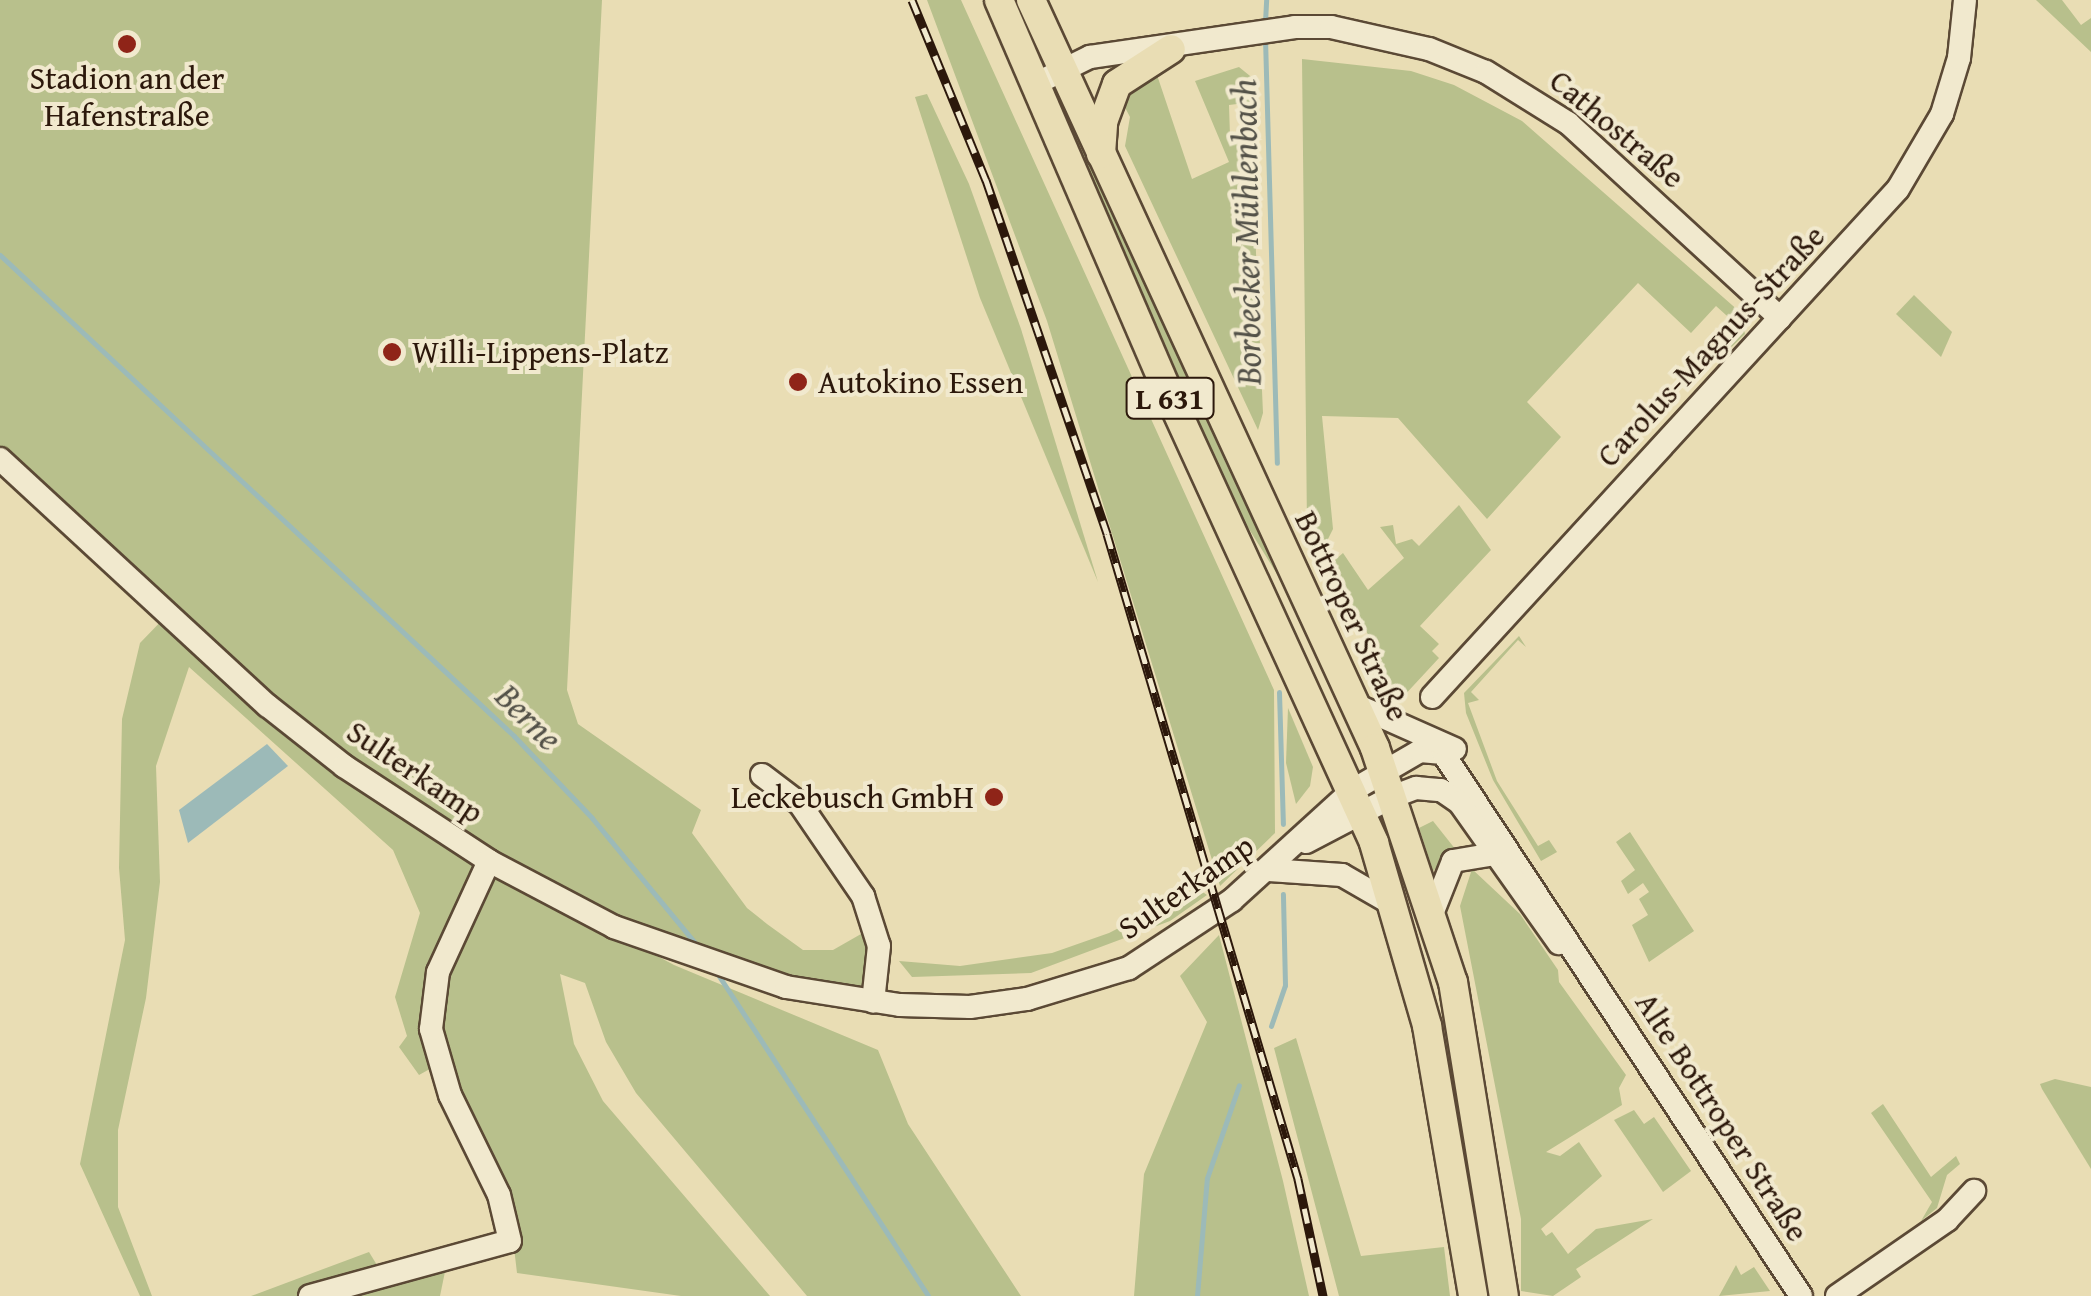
<!DOCTYPE html>
<meta charset="utf-8">
<style>
body{margin:0}
#map{position:relative;width:2091px;height:1296px;overflow:hidden;background:#e9ddb4;font-family:"Gentium Book Plus",serif}
div>[style]{position:absolute}
[style*='--x']{left:calc(var(--x)*1px);top:calc(var(--y)*1px);width:calc(var(--w)*1px);rotate:calc(var(--a)*1deg)}
.green>*{inset:0;background:#b8c08c}
.water>*{inset:0;background:#9cbab8}
.stream>*{height:5px;margin:-2.5px;padding:0 2.5px;transform-origin:2.5px;border-radius:2.5px;background:#9cbab8}
.roads{filter:drop-shadow(2px 0 #5b4935) drop-shadow(-2px 0 #5b4935) drop-shadow(0 2px #5b4935) drop-shadow(0 -2px #5b4935)}
.minor>*{height:22px;margin:-11px;padding:0 11px;transform-origin:11px;border-radius:11px;background:#f1e9ce}
.major>*{height:28px;margin:-14px;padding:0 14px;transform-origin:14px;border-radius:14px;background:#e9ddb4}
.rail>*{height:9px;margin-top:-4.5px;transform-origin:0;background:repeating-linear-gradient(90deg,#f1e9ce 0 15px,#2c180b 0 30px);box-sizing:border-box;border-block:2px solid #2c180b}
.dots>*{width:28px;height:28px;translate:-50% -50%;box-sizing:border-box;border:5px solid #f1e9ce;border-radius:50%}
span{translate:-50% -50%;white-space:nowrap;text-align:center;line-height:1.15;-webkit-text-stroke:8px #f1e9ce;paint-order:stroke}
.shield-label span{padding:2px 8px;background:#f1e9ce;border:2px solid;border-radius:8px;-webkit-text-stroke-width:0}
.shield-label{font-size:30px;color:#2c180b;font-weight:700}
.poi-label{font-size:32px;color:#2c180b}
.left{translate:0 -50%;text-align:left}
.right{translate:-100% -50%;text-align:right}
.street-label{font-size:32px;color:#2c180b}
.water-label{font-size:35px;color:#535148;font-style:italic}
</style>
<div id="map">
<div class="green">
<div style="clip-path:polygon(0 0,602px 0,567px 690px,578px 724px,701px 810px,692px 833px,747px 908px,767px 924px,803px 950px,833px 950px,868px 930px,872px 1000px,640px 936px,345px 765px,0 457px)"></div>
<div style="clip-path:polygon(927px 0,961px 0,1274px 690px,1275px 833px,1220px 886px,1047px 321px)"></div>
<div style="clip-path:polygon(2036px 0,2062px 0,2081px 25px,2091px 18px,2091px 52px)"></div>
<div style="clip-path:polygon(1302px 59px,1411px 71px,1454px 85px,1522px 121px,1740px 312px,1745px 334px,1716px 362px,1706px 357px,1736px 324px,1716px 306px,1691px 333px,1638px 283px,1527px 402px,1561px 437px,1487px 519px,1398px 418px,1322px 416px,1333px 529px,1322px 551px,1307px 527px)"></div>
<div style="clip-path:polygon(1239px 67px,1255px 80px,1253px 102px,1229px 105px,1230px 136px,1251px 138px,1263px 413px,1258px 430px,1125px 146px,1130px 117px,1120px 98px,1156px 72px,1192px 179px,1229px 162px,1195px 81px)"></div>
<div style="clip-path:polygon(927px 94px,969px 184px,1021px 329px,1098px 582px,980px 298px,915px 97px)"></div>
<div style="clip-path:polygon(1067px 112px,1228px 468px,1319px 646px,1364px 748px,1290px 595px,1231px 500px,1056px 117px)"></div>
<div style="clip-path:polygon(1914px 295px,1952px 332px,1941px 357px,1896px 314px)"></div>
<div style="clip-path:polygon(1459px 505px,1491px 550px,1420px 626px,1439px 644px,1432px 651px,1439px 658px,1401px 699px,1391px 693px,1366px 630px,1328px 566px,1343px 553px,1368px 590px,1404px 558px,1380px 527px,1393px 525px,1396px 544px,1412px 539px,1419px 546px)"></div>
<div style="clip-path:polygon(169px 613px,486px 862px,456px 920px,437px 1065px,419px 1075px,399px 1047px,407px 1036px,395px 997px,420px 913px,393px 850px,189px 667px,156px 766px,160px 882px,146px 998px,118px 1130px,118px 1207px,152px 1296px,140px 1296px,80px 1164px,125px 940px,119px 868px,122px 719px,140px 643px)"></div>
<div style="clip-path:polygon(1519px 636px,1526px 647px,1518px 640px,1471px 692px,1479px 700px,1468px 703px,1497px 781px,1538px 846px,1549px 840px,1557px 852px,1541px 861px,1493px 780px,1466px 713px,1464px 693px)"></div>
<div style="clip-path:polygon(1288px 708px,1313px 767px,1310px 786px,1296px 804px,1286px 763px)"></div>
<div style="clip-path:polygon(1433px 821px,1456px 850px,1433px 871px,1419px 828px)"></div>
<div style="clip-path:polygon(1630px 832px,1694px 931px,1649px 962px,1632px 925px,1648px 915px,1639px 899px,1649px 892px,1643px 883px,1628px 894px,1621px 881px,1635px 870px,1616px 842px)"></div>
<div style="clip-path:polygon(1390px 845px,1428px 973px,1471px 1165px,1492px 1296px,1485px 1296px,1456px 1105px)"></div>
<div style="clip-path:polygon(490px 866px,674px 965px,878px 1050px,908px 1124px,1021px 1296px,807px 1296px,636px 1093px,606px 1042px,585px 983px,560px 974px,574px 1044px,603px 1101px,770px 1296px,681px 1296px,517px 1273px,513px 1239px,454px 1090px,438px 1005px,442px 972px)"></div>
<div style="clip-path:polygon(1472px 869px,1520px 914px,1558px 970px,1559px 982px,1626px 1075px,1619px 1088px,1622px 1105px,1546px 1152px,1560px 1156px,1579px 1142px,1602px 1176px,1541px 1229px,1546px 1236px,1552px 1232px,1568px 1254px,1596px 1229px,1653px 1219px,1576px 1269px,1581px 1277px,1553px 1296px,1521px 1291px,1521px 1219px,1460px 906px)"></div>
<div style="clip-path:polygon(1197px 888px,1207px 895px,1170px 921px,1031px 973px,912px 977px,899px 961px,960px 966px,1052px 953px,1109px 933px)"></div>
<div style="clip-path:polygon(1219px 935px,1283px 1181px,1309px 1296px,1134px 1296px,1144px 1174px,1207px 1022px,1180px 976px)"></div>
<div style="clip-path:polygon(1296px 1038px,1361px 1256px,1444px 1247px,1450px 1296px,1339px 1296px,1274px 1048px)"></div>
<div style="clip-path:polygon(2055px 1079px,2091px 1087px,2091px 1169px,2042px 1089px,2040px 1084px)"></div>
<div style="clip-path:polygon(1883px 1104px,1931px 1177px,1956px 1156px,1960px 1164px,1947px 1175px,1937px 1208px,1921px 1221px,1932px 1202px,1871px 1113px)"></div>
<div style="clip-path:polygon(1634px 1110px,1644px 1124px,1654px 1117px,1691px 1171px,1663px 1192px,1614px 1120px)"></div>
<div style="clip-path:polygon(369px 1252px,380px 1270px,297px 1296px,251px 1296px)"></div>
<div style="clip-path:polygon(448px 1257px,440px 1296px,327px 1296px)"></div>
<div style="clip-path:polygon(1736px 1265px,1741px 1275px,1754px 1267px,1770px 1291px,1719px 1296px)"></div>
</div>
<div class="water">
<div style="clip-path:polygon(267px 744px,288px 766px,188px 843px,179px 810px)"></div>
</div>
<div class="stream">
<div style="--x:1265;--y:22;--w:22;--a:-87"></div>
<div style="--x:1265;--y:38;--w:425;--a:88.4"></div>
<div style="--x:0;--y:255;--w:704;--a:43.1"></div>
<div style="--x:514;--y:736;--w:113;--a:46.4"></div>
<div style="--x:592;--y:818;--w:170;--a:50.5"></div>
<div style="--x:1279;--y:692;--w:132;--a:88.3"></div>
<div style="--x:715;--y:970;--w:389;--a:56.8"></div>
<div style="--x:1271;--y:1026;--w:43;--a:-71.1"></div>
<div style="--x:1285;--y:985;--w:91;--a:-91.3"></div>
<div style="--x:1197;--y:1296;--w:118;--a:-85.2"></div>
<div style="--x:1207;--y:1178;--w:98;--a:-71"></div>
</div>
<div class="roads">
<div class="minor">
<div style="--x:1033;--y:85;--w:64;--a:-26.2"></div>
<div style="--x:1090;--y:57;--w:207;--a:-8.3"></div>
<div style="--x:1295;--y:27;--w:36;--a:0"></div>
<div style="--x:1331;--y:27;--w:100;--a:12.7"></div>
<div style="--x:1429;--y:49;--w:61;--a:22"></div>
<div style="--x:1486;--y:72;--w:97;--a:31.9"></div>
<div style="--x:1568;--y:123;--w:288;--a:42.6"></div>
<div style="--x:0;--y:459;--w:364;--a:42.7"></div>
<div style="--x:268;--y:706;--w:97;--a:38.3"></div>
<div style="--x:344;--y:766;--w:173;--a:33.2"></div>
<div style="--x:489;--y:861;--w:141;--a:27.8"></div>
<div style="--x:614;--y:927;--w:182;--a:19.2"></div>
<div style="--x:786;--y:987;--w:115;--a:9"></div>
<div style="--x:900;--y:1005;--w:70;--a:1.6"></div>
<div style="--x:970;--y:1007;--w:58;--a:-8"></div>
<div style="--x:1027;--y:999;--w:107;--a:-16.9"></div>
<div style="--x:1129;--y:968;--w:123;--a:-33.4"></div>
<div style="--x:1232;--y:900;--w:164;--a:-42.3"></div>
<div style="--x:1353;--y:790;--w:78;--a:-30.2"></div>
<div style="--x:1420;--y:751;--w:23;--a:5"></div>
<div style="--x:1443;--y:753;--w:650;--a:56.6"></div>
<div style="--x:1432;--y:697;--w:689;--a:-47.47"></div>
<div style="--x:1898;--y:189;--w:87;--a:-59.6"></div>
<div style="--x:1942;--y:114;--w:59;--a:-73.1"></div>
<div style="--x:1959;--y:58;--w:58;--a:-84.1"></div>
<div style="--x:1358;--y:706;--w:106;--a:23.9"></div>
<div style="--x:762;--y:775;--w:48;--a:37.3"></div>
<div style="--x:800;--y:804;--w:112;--a:55.6"></div>
<div style="--x:863;--y:896;--w:52;--a:72.3"></div>
<div style="--x:879;--y:946;--w:56;--a:96.1"></div>
<div style="--x:1306;--y:842;--w:97;--a:-27.6"></div>
<div style="--x:1392;--y:797;--w:26;--a:-21"></div>
<div style="--x:1416;--y:788;--w:25;--a:5"></div>
<div style="--x:1441;--y:790;--w:22;--a:34"></div>
<div style="--x:1459;--y:802;--w:173;--a:54.7"></div>
<div style="--x:1269;--y:870;--w:73;--a:3.9"></div>
<div style="--x:1342;--y:875;--w:60;--a:30"></div>
<div style="--x:1432;--y:914;--w:57;--a:-68.4"></div>
<div style="--x:1453;--y:861;--w:43;--a:-9.5"></div>
<div style="--x:310;--y:1296;--w:207;--a:-15.4"></div>
<div style="--x:510;--y:1241;--w:47;--a:-103.4"></div>
<div style="--x:499;--y:1195;--w:111;--a:-116.1"></div>
<div style="--x:450;--y:1095;--w:69;--a:-106.1"></div>
<div style="--x:431;--y:1029;--w:57;--a:-83"></div>
<div style="--x:438;--y:972;--w:122;--a:-65.3"></div>
<div style="--x:1837;--y:1296;--w:134;--a:-34.6"></div>
<div style="--x:1947;--y:1220;--w:40;--a:-47"></div>
</div>
<div class="major">
<div style="--x:999;--y:0;--w:425;--a:66.7"></div>
<div style="--x:1167;--y:390;--w:498;--a:65.4"></div>
<div style="--x:1374;--y:843;--w:191;--a:73.8"></div>
<div style="--x:1427;--y:1026;--w:274;--a:80.3"></div>
<div style="--x:1031;--y:0;--w:823;--a:65.3"></div>
<div style="--x:1375;--y:748;--w:247;--a:71.6"></div>
<div style="--x:1453;--y:982;--w:318;--a:80.8"></div>
<div style="--x:1101;--y:154;--w:32;--a:-86"></div>
<div style="--x:1103;--y:122;--w:40;--a:-69.8"></div>
<div style="--x:1117;--y:84;--w:64;--a:-32.9"></div>
</div>
</div>
<div class="rail">
<div style="--x:912;--y:0;--w:195;--a:67.7"></div>
<div style="--x:986;--y:180;--w:374;--a:71.1"></div>
<div style="--x:1107;--y:534;--w:673;--a:73.5"></div>
<div style="--x:1298;--y:1179;--w:120;--a:77.9"></div>
</div>
<div class="dots">
<div style="left:127px;top:44px;background:#8f2418"></div>
<div style="left:392px;top:352px;background:#8f2418"></div>
<div style="left:798px;top:382px;background:#8f2418"></div>
<div style="left:994px;top:797px;background:#8f2418"></div>
</div>
<div class="shield-label">
<span style="left:1170px;top:398px">L 631</span>
</div>
<div class="poi-label">
<span style="left:127px;top:97px">Stadion an der<br>Hafenstraße</span>
<span class="left" style="left:412px;top:352px">Willi-Lippens-Platz</span>
<span class="left" style="left:818px;top:382px">Autokino Essen</span>
<span class="right" style="left:974px;top:797px">Leckebusch GmbH</span>
</div>
<div class="street-label">
<span style="left:1617px;top:129px;rotate:40deg">Cathostraße</span>
<span style="left:1711px;top:346px;rotate:-47deg">Carolus-Magnus-Straße</span>
<span style="left:1352px;top:616px;rotate:65deg">Bottroper Straße</span>
<span style="left:415px;top:772px;rotate:34deg">Sulterkamp</span>
<span style="left:1186px;top:887px;rotate:-35deg">Sulterkamp</span>
<span style="left:1722px;top:1117px;rotate:57deg">Alte Bottroper Straße</span>
</div>
<div class="water-label">
<span style="left:1246px;top:232px;rotate:-91deg">Borbecker Mühlenbach</span>
<span style="left:529px;top:717px;rotate:45deg">Berne</span>
</div>
</div>
